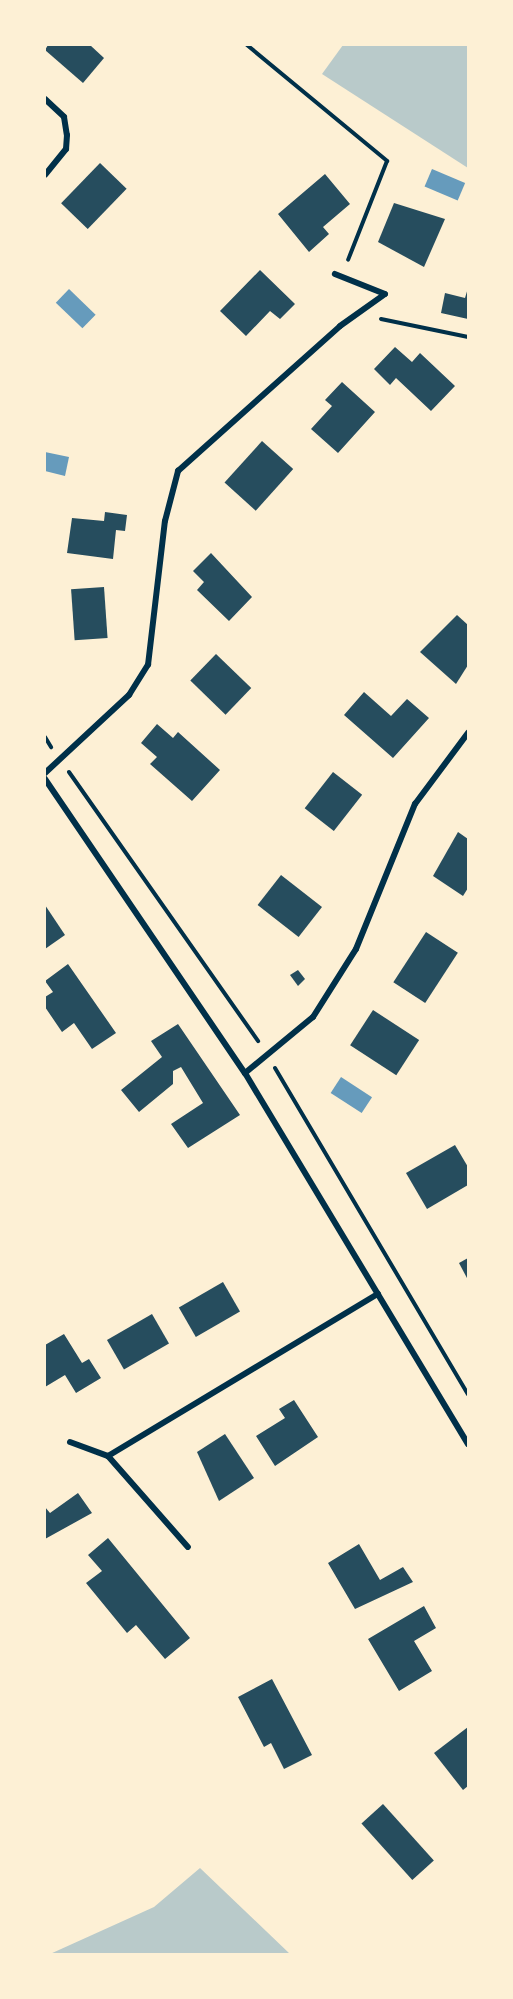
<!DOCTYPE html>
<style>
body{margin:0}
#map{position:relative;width:513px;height:1999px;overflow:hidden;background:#fdf0d5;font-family:"IBM Plex Sans",sans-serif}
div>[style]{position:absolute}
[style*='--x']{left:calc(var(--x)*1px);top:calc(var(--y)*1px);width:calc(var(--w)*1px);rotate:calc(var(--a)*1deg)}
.green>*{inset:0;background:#b9caca}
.water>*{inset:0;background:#669bbc;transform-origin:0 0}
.building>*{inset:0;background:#264d5e;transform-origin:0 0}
.path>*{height:4px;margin:-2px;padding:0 2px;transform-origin:2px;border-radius:2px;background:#003049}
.minor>*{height:6px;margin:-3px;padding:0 3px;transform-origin:3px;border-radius:3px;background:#003049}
span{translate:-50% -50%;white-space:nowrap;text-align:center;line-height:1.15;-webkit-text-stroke:5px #fdf0d5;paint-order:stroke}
.frame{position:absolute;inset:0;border:46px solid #fdf0d5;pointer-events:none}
</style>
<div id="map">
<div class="green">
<div style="clip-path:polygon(343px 45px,468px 45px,468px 168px,322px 74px)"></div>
<div style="clip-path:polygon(200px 1868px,290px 1954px,50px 1954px,154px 1907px)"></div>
</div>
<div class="water">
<div style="left:432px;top:169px;width:36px;height:19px;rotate:23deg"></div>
<div style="left:69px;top:289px;width:37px;height:19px;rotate:44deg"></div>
<div style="clip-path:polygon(45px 452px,69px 457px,65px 476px,45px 471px)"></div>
<div style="left:341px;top:1077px;width:37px;height:19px;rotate:33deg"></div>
</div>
<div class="building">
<div style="clip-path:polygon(48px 45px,90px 45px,104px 58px,83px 83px,45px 50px)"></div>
<div style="left:100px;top:163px;width:37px;height:56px;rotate:44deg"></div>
<div style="clip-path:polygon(325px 174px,350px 204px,323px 227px,329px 234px,309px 252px,278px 214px)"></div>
<div style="clip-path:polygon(394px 203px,445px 219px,424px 267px,378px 242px)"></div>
<div style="clip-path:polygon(260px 270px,295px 304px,280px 319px,270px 311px,246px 336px,220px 311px)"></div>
<div style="clip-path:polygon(468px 288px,468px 319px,441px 313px,445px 293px,465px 298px)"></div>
<div style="clip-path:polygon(395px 347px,412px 362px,420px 353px,455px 386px,431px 411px,396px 378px,390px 385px,374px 369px)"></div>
<div style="clip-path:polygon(342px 382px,375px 412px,338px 453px,311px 429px,332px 406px,325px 400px)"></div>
<div style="left:262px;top:441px;width:42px;height:56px;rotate:42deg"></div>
<div style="clip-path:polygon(105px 512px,127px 515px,125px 531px,116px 530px,113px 559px,67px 553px,72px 518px,104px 521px)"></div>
<div style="clip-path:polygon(211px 553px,252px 597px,229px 621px,197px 590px,204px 582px,193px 571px)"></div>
<div style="left:104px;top:587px;width:51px;height:33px;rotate:86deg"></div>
<div style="clip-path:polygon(457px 615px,468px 625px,468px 665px,456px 684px,420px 652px)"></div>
<div style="left:216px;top:654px;width:49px;height:37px;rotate:44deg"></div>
<div style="clip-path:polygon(364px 692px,391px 716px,407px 699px,429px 718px,393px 758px,344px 715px)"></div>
<div style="clip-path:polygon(157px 724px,173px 738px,178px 732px,220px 770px,192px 801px,150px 764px,157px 757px,141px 743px)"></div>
<div style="left:333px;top:772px;width:37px;height:46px;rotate:38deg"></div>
<div style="clip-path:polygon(458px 832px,468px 839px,468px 888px,463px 896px,433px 876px)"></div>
<div style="left:281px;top:875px;width:52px;height:38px;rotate:38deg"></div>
<div style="clip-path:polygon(45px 905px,65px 935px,45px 949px)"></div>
<div style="left:426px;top:932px;width:38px;height:60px;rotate:33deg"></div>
<div style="clip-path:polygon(68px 964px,116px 1033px,92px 1049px,74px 1023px,62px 1032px,45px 1007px,45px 997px,53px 992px,45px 981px)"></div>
<div style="clip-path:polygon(298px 970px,305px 979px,298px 986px,290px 975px)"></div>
<div style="left:373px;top:1010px;width:55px;height:42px;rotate:33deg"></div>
<div style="clip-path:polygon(178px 1024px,240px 1115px,188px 1148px,171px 1124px,203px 1103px,181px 1067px,173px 1071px,173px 1084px,139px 1112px,121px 1090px,162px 1057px,151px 1041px)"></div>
<div style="clip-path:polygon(455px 1145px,468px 1167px,468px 1185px,427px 1209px,406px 1173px)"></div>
<div style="clip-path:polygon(468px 1258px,468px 1280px,459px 1263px)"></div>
<div style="left:223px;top:1282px;width:34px;height:51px;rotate:60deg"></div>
<div style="left:152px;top:1314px;width:34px;height:52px;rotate:60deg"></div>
<div style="clip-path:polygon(64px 1334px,82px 1363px,89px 1359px,101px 1378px,76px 1393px,65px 1375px,45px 1387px,45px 1345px)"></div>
<div style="clip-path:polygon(294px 1400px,318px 1437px,275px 1466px,256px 1436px,285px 1418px,279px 1409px)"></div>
<div style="clip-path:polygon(225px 1434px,254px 1478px,219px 1501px,197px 1452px)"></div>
<div style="clip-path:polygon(78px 1493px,92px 1513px,45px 1539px,45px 1507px,50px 1513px)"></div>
<div style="clip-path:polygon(108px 1538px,190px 1638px,165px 1659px,136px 1625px,127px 1633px,86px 1583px,102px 1571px,88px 1555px)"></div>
<div style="clip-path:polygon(359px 1544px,380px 1580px,403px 1567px,413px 1582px,355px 1609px,328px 1563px)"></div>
<div style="clip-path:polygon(424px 1606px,436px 1628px,414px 1641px,432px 1671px,399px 1691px,368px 1639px)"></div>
<div style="clip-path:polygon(272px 1679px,312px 1755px,284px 1769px,271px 1743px,264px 1747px,238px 1697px)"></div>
<div style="clip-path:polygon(468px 1727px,468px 1786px,463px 1790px,434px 1753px)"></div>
<div style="left:383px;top:1804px;width:76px;height:29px;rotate:48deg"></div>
</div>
<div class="path">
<div style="--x:247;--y:45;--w:182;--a:39.6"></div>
<div style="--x:387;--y:161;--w:106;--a:111.5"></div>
<div style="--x:381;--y:319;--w:89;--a:11.7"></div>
<div style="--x:45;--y:737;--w:12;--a:59"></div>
<div style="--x:69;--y:772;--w:329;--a:54.9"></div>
<div style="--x:275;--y:1068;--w:379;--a:59.4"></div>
</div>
<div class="minor">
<div style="--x:45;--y:99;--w:26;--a:43"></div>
<div style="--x:64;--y:117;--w:18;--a:81"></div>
<div style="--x:67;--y:135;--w:14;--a:94"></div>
<div style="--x:66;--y:149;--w:33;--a:129"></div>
<div style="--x:45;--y:773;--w:115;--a:-42.9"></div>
<div style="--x:129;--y:695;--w:36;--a:-58"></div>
<div style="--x:148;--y:665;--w:145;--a:-83.3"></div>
<div style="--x:165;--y:521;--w:52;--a:-75.4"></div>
<div style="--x:178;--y:471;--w:217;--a:-41.8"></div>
<div style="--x:340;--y:326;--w:55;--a:-35.4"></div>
<div style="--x:385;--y:294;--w:54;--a:-158.2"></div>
<div style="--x:45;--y:779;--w:356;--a:55.8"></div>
<div style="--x:245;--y:1073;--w:433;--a:59"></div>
<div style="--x:245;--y:1073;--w:88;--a:-39.5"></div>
<div style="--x:313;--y:1017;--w:80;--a:-57.7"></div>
<div style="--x:356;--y:949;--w:157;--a:-67.9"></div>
<div style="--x:415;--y:804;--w:89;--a:-53.3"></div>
<div style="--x:70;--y:1442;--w:40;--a:20.2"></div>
<div style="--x:108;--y:1456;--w:121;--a:48.7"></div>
<div style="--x:108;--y:1456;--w:315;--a:-31"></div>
</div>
<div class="frame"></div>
</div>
